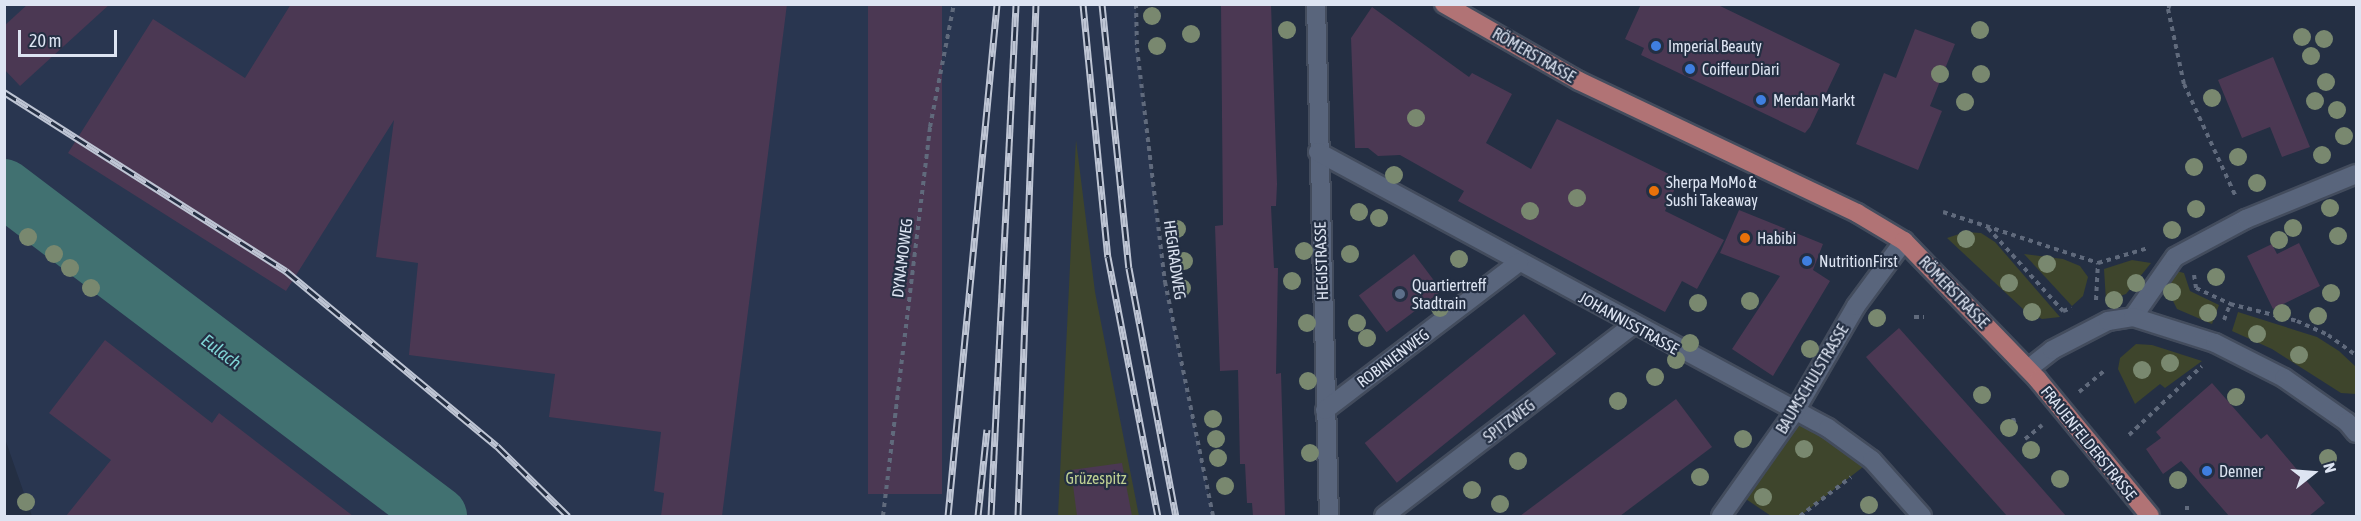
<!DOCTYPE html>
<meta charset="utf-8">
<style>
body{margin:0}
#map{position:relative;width:2361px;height:521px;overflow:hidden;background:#242f43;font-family:"Asap Condensed",sans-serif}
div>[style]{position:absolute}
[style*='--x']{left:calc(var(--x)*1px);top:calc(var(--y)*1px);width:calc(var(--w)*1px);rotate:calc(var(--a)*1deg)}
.built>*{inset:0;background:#293650}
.green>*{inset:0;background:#3e452c}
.river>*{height:58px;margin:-29px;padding:0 29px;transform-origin:29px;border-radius:29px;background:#417171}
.building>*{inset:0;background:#4b3853;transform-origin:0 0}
.path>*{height:4px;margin-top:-2px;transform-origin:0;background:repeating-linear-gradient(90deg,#606a7c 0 4.5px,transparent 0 9px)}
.roads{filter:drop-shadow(2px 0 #434c5d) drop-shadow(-2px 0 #434c5d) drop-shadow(0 2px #434c5d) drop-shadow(0 -2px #434c5d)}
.street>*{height:18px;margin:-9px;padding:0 9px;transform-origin:9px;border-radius:9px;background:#59657c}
.primary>*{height:18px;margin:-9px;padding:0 9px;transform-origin:9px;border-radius:9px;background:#b17375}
.rail>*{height:7px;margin-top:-3.5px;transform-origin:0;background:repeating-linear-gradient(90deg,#242f43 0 14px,#bec5d4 0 28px);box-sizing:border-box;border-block:2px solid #bec5d4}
.trees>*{width:18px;height:18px;margin:-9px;border-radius:50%;background:#79886f}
.dots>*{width:16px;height:16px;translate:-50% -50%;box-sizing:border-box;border:3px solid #242f43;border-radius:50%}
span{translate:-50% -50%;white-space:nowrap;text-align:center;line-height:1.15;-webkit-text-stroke:4.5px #242f43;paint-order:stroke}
.poi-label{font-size:16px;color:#dde4f2}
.left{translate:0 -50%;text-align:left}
.street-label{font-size:16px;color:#dde4f2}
.park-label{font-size:16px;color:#bfd093}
.water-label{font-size:18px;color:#7fd4d5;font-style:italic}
.frame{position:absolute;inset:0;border:6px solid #dde4f2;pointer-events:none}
.north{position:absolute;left:2283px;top:443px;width:60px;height:60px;-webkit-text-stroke:4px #242f43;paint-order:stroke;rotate:73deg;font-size:16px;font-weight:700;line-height:24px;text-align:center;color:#dde4f2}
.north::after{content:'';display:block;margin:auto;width:21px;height:27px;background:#dde4f2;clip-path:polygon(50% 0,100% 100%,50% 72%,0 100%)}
.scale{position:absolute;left:18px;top:30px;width:99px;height:27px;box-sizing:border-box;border:3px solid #dde4f2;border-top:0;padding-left:8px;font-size:18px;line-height:21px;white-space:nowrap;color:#dde4f2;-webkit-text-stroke:4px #242f43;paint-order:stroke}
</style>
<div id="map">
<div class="built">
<div style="clip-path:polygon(9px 4px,1136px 5px,1137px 48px,1165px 282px,1213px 516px,32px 516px,4px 436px,4px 9px)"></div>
</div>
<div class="green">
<div style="clip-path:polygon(1076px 140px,1095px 292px,1139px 516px,1058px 516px)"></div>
<div style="clip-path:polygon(1965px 232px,1981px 233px,1995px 242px,2060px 317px,2042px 319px,2023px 309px,1947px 238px)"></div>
<div style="clip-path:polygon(2024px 254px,2063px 259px,2080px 266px,2088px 277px,2083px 296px,2072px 306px)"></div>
<div style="clip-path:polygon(2132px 260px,2151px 263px,2126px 294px,2106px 301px,2104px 269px)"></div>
<div style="clip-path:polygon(2169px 269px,2184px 273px,2190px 291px,2219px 305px,2212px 324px,2177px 309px,2165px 285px)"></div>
<div style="clip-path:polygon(2238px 312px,2317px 337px,2339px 351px,2356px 367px,2356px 394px,2341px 393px,2272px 349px,2232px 331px)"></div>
<div style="clip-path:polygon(2136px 344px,2152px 345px,2202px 361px,2165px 388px,2160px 384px,2135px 404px,2118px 369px,2120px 358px)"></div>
<div style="clip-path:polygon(1794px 413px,1872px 460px,1800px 516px,1771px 516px,1737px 493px)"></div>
</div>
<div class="river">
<div style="--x:4;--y:188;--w:544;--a:37.08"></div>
</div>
<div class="building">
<div style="clip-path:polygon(28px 4px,110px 4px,20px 86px,4px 69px,4px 26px)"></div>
<div style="clip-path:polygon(291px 4px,787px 4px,722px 516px,661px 516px,664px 493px,654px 491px,661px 432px,549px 417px,555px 374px,409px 355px,418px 263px,376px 257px,394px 120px,286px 291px,68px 153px,153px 19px,245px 78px)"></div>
<div style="left:868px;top:4px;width:74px;height:490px"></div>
<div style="clip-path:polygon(1221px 4px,1271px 4px,1277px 184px,1276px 206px,1271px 206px,1274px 268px,1278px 268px,1276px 374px,1281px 373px,1285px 516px,1253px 516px,1252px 503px,1247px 503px,1245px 464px,1240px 464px,1238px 370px,1220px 371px,1215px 226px,1223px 225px)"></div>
<div style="clip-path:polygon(1641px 4px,1716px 4px,1840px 64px,1810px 127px,1805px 133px,1641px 55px,1644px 48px,1625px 39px)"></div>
<div style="clip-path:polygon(1372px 7px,1469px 77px,1472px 73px,1512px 94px,1486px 143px,1531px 169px,1557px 119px,1679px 179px,1665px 211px,1724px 240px,1697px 289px,1682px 281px,1665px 312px,1458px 201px,1464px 191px,1400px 155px,1378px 156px,1368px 148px,1355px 148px,1351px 38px)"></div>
<div style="clip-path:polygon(1915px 29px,1955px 44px,1930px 106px,1942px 111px,1918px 170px,1856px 144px,1884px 73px,1896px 78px)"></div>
<div style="clip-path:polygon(2273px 57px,2310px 147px,2282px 157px,2270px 127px,2242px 138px,2218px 80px)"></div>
<div style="clip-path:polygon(1739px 210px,1823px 244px,1813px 270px,1830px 281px,1773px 376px,1732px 349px,1780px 276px,1720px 253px)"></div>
<div style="clip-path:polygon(2299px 243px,2320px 286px,2273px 309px,2247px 256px,2272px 244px,2277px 254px)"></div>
<div style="left:1414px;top:254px;width:46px;height:69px;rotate:53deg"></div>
<div style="left:1524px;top:314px;width:51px;height:205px;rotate:51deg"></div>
<div style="clip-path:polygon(1899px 328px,2015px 458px,2066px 516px,2007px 516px,1877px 370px,1866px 357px)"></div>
<div style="clip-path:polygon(105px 340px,212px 423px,219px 413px,353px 516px,66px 516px,111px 460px,49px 413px)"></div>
<div style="clip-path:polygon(2212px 383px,2261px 439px,2267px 434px,2325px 503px,2309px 516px,2229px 516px,2181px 461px,2163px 474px,2146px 449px,2161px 438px,2156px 432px)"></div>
<div style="clip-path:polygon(1676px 399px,1712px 447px,1620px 516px,1520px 516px)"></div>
<div style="clip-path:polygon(1122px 463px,1132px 516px,1077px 516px,1071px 470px)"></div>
</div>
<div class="path">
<div style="--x:1136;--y:4;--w:44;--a:88.7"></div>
<div style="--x:1137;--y:48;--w:236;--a:83.2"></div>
<div style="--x:1165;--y:282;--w:239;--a:78.4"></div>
<div style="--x:2170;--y:4;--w:5;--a:112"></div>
<div style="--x:2168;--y:9;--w:77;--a:78"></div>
<div style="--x:2184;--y:84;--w:124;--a:65.3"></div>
<div style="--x:1943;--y:212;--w:163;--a:18.2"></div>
<div style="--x:1988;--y:228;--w:112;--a:47.9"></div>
<div style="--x:2063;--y:311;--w:9;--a:-18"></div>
<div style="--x:2194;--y:275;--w:13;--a:81"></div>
<div style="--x:2196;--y:288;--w:38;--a:25"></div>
<div style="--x:2230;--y:304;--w:69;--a:14.2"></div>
<div style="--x:2297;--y:321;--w:34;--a:24"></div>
<div style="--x:2328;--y:335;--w:34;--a:36"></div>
<div style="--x:2096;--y:300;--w:37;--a:-87"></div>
<div style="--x:2098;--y:263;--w:52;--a:-16.7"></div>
<div style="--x:1914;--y:317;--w:10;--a:0"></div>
<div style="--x:2224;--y:320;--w:17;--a:-69"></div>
<div style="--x:2079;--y:392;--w:35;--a:-40"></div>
<div style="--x:2013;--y:418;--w:10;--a:73"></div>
<div style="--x:2129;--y:435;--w:100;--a:-43.4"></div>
<div style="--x:2025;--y:439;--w:22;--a:-39"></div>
<div style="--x:2185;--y:508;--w:9;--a:0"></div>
<div style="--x:883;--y:516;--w:392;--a:-83.1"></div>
<div style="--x:930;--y:127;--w:125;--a:-79"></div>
<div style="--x:1800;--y:516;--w:64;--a:-37.4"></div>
</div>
<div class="roads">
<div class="street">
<div style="--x:1316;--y:4;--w:512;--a:88.55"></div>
<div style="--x:1318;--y:152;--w:580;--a:28.42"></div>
<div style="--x:1828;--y:428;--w:54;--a:36"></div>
<div style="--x:1872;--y:460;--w:75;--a:48.2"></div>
<div style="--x:2133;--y:317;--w:73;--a:-55"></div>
<div style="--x:2175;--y:257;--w:81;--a:-28.2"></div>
<div style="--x:2246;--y:219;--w:119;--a:-22.2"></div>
<div style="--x:2028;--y:369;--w:31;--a:-38"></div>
<div style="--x:2052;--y:350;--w:63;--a:-27.4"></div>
<div style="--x:2108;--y:321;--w:25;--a:-9"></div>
<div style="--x:2133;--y:317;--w:86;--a:17.6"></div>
<div style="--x:2215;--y:343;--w:77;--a:26.9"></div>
<div style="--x:2284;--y:378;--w:77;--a:34.9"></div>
<div style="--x:2347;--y:422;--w:14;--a:51"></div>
<div style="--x:1325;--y:410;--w:244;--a:-37.3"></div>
<div style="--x:1384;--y:516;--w:314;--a:-37.5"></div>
<div style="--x:1721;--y:516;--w:126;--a:-54.7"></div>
<div style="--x:1794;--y:413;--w:124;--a:-59.9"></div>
<div style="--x:1856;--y:306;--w:81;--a:-53.6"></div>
</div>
<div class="primary">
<div style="--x:1444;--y:4;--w:155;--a:29.7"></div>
<div style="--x:1579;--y:81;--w:308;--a:25.4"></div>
<div style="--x:1857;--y:213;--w:55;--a:30.8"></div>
<div style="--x:1904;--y:241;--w:193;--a:46"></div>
<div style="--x:2038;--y:380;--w:176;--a:50.5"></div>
</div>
</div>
<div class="rail">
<div style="--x:1083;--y:4;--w:254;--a:84.4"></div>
<div style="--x:1108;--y:257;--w:264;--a:79.1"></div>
<div style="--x:1102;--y:4;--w:265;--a:84.2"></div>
<div style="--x:1129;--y:268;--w:252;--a:79.3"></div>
<div style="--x:4;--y:92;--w:334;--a:32.4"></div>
<div style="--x:286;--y:271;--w:274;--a:39.7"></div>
<div style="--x:497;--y:446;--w:100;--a:44.6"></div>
<div style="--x:948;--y:516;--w:514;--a:-84.53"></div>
<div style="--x:978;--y:516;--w:87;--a:-84.1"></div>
<div style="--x:991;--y:516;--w:513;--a:-87.2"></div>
<div style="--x:1018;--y:516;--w:512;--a:-87.99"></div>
</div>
<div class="trees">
<div style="left:1152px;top:16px"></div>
<div style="left:1287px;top:30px"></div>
<div style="left:1980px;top:30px"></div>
<div style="left:1191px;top:34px"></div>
<div style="left:2302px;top:37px"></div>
<div style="left:2324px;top:39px"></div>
<div style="left:1157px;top:46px"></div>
<div style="left:2311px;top:56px"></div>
<div style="left:1940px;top:74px"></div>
<div style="left:1981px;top:74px"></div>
<div style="left:2326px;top:82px"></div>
<div style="left:2212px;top:98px"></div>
<div style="left:2315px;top:101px"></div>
<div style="left:1965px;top:102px"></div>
<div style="left:2337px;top:110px"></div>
<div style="left:1416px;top:118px"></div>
<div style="left:2344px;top:136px"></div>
<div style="left:2322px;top:155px"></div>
<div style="left:2238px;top:157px"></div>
<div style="left:2194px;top:167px"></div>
<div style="left:1394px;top:175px"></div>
<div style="left:2257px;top:183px"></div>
<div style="left:1577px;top:198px"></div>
<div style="left:2330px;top:208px"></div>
<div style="left:2196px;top:209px"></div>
<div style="left:1530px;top:211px"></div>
<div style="left:1359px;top:212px"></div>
<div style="left:1379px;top:218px"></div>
<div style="left:2293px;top:228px"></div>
<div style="left:1177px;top:229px"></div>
<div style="left:2172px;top:230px"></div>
<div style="left:2338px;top:236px"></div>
<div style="left:28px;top:237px"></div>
<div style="left:1966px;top:239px"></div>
<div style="left:2279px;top:240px"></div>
<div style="left:1304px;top:251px"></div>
<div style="left:54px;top:254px"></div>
<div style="left:1350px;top:254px"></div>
<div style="left:1459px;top:259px"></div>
<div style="left:1184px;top:261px"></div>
<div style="left:2047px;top:264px"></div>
<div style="left:70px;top:268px"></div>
<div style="left:2216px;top:277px"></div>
<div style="left:1292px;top:281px"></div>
<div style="left:2009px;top:283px"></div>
<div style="left:2136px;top:283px"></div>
<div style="left:91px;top:288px"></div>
<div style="left:1182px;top:288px"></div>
<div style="left:2172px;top:292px"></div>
<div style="left:2331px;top:293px"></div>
<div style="left:2114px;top:300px"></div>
<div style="left:1750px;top:301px"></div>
<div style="left:1698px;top:303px"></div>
<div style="left:1440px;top:308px"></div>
<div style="left:2032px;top:312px"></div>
<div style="left:2208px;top:313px"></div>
<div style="left:2282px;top:313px"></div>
<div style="left:2318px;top:316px"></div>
<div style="left:1877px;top:318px"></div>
<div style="left:1307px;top:323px"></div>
<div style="left:1357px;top:323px"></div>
<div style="left:2257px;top:334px"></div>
<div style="left:1367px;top:338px"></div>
<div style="left:1690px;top:343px"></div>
<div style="left:1810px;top:349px"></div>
<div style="left:2299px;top:355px"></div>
<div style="left:1676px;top:360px"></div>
<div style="left:2170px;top:363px"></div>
<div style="left:2142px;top:370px"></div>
<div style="left:1655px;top:377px"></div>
<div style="left:1308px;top:381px"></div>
<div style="left:1982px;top:395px"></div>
<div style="left:2236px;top:397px"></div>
<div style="left:1618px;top:401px"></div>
<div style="left:1213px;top:419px"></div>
<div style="left:2009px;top:428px"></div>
<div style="left:1216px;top:439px"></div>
<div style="left:1743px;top:439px"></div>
<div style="left:1804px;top:449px"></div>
<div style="left:2031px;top:450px"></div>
<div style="left:1310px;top:453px"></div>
<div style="left:1218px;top:458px"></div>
<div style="left:2328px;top:458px"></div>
<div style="left:1518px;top:461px"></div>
<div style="left:1700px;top:477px"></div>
<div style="left:2060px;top:479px"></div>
<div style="left:2178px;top:480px"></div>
<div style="left:1225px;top:486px"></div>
<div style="left:1472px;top:490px"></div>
<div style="left:1763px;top:497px"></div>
<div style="left:26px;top:502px"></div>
<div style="left:1500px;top:504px"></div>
<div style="left:1869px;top:505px"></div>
</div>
<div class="dots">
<div style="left:1656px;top:46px;background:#3f7fe0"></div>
<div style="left:1690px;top:69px;background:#3f7fe0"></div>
<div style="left:1761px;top:100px;background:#3f7fe0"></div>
<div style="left:1654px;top:191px;background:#e8710a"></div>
<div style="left:1745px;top:238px;background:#e8710a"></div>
<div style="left:1807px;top:261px;background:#3f7fe0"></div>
<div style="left:1400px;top:294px;background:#5c6f8a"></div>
<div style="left:2207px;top:471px;background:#3f7fe0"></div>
</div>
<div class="poi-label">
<span class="left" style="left:1668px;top:46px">Imperial Beauty</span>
<span class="left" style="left:1702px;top:69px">Coiffeur Diari</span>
<span class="left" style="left:1773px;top:100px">Merdan Markt</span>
<span class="left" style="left:1666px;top:191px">Sherpa MoMo &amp;<br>Sushi Takeaway</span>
<span class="left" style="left:1757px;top:238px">Habibi</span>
<span class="left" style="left:1819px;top:261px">NutritionFirst</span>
<span class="left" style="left:1412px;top:294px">Quartiertreff<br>Stadtrain</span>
<span class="left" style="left:2219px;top:471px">Denner</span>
</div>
<div class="street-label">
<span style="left:1534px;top:55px;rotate:30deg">RÖMERSTRASSE</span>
<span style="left:902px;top:258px;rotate:-83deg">DYNAMOWEG</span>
<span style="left:1175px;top:260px;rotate:82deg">HEGIRADWEG</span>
<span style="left:1321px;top:261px;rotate:-92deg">HEGISTRASSE</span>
<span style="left:1954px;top:292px;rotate:46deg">RÖMERSTRASSE</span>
<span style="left:1629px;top:323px;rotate:29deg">JOHANNISSTRASSE</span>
<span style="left:1393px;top:358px;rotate:-37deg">ROBINIENWEG</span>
<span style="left:1812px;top:379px;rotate:-59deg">BAUMSCHULSTRASSE</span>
<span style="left:1509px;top:421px;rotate:-37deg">SPITZWEG</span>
<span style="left:2089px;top:443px;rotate:51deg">FRAUENFELDERSTRASSE</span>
</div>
<div class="park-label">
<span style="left:1096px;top:478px">Grüzespitz</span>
</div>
<div class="water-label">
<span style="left:221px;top:352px;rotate:37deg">Eulach</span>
</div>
<div class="frame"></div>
<div class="north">N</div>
<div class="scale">20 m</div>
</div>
